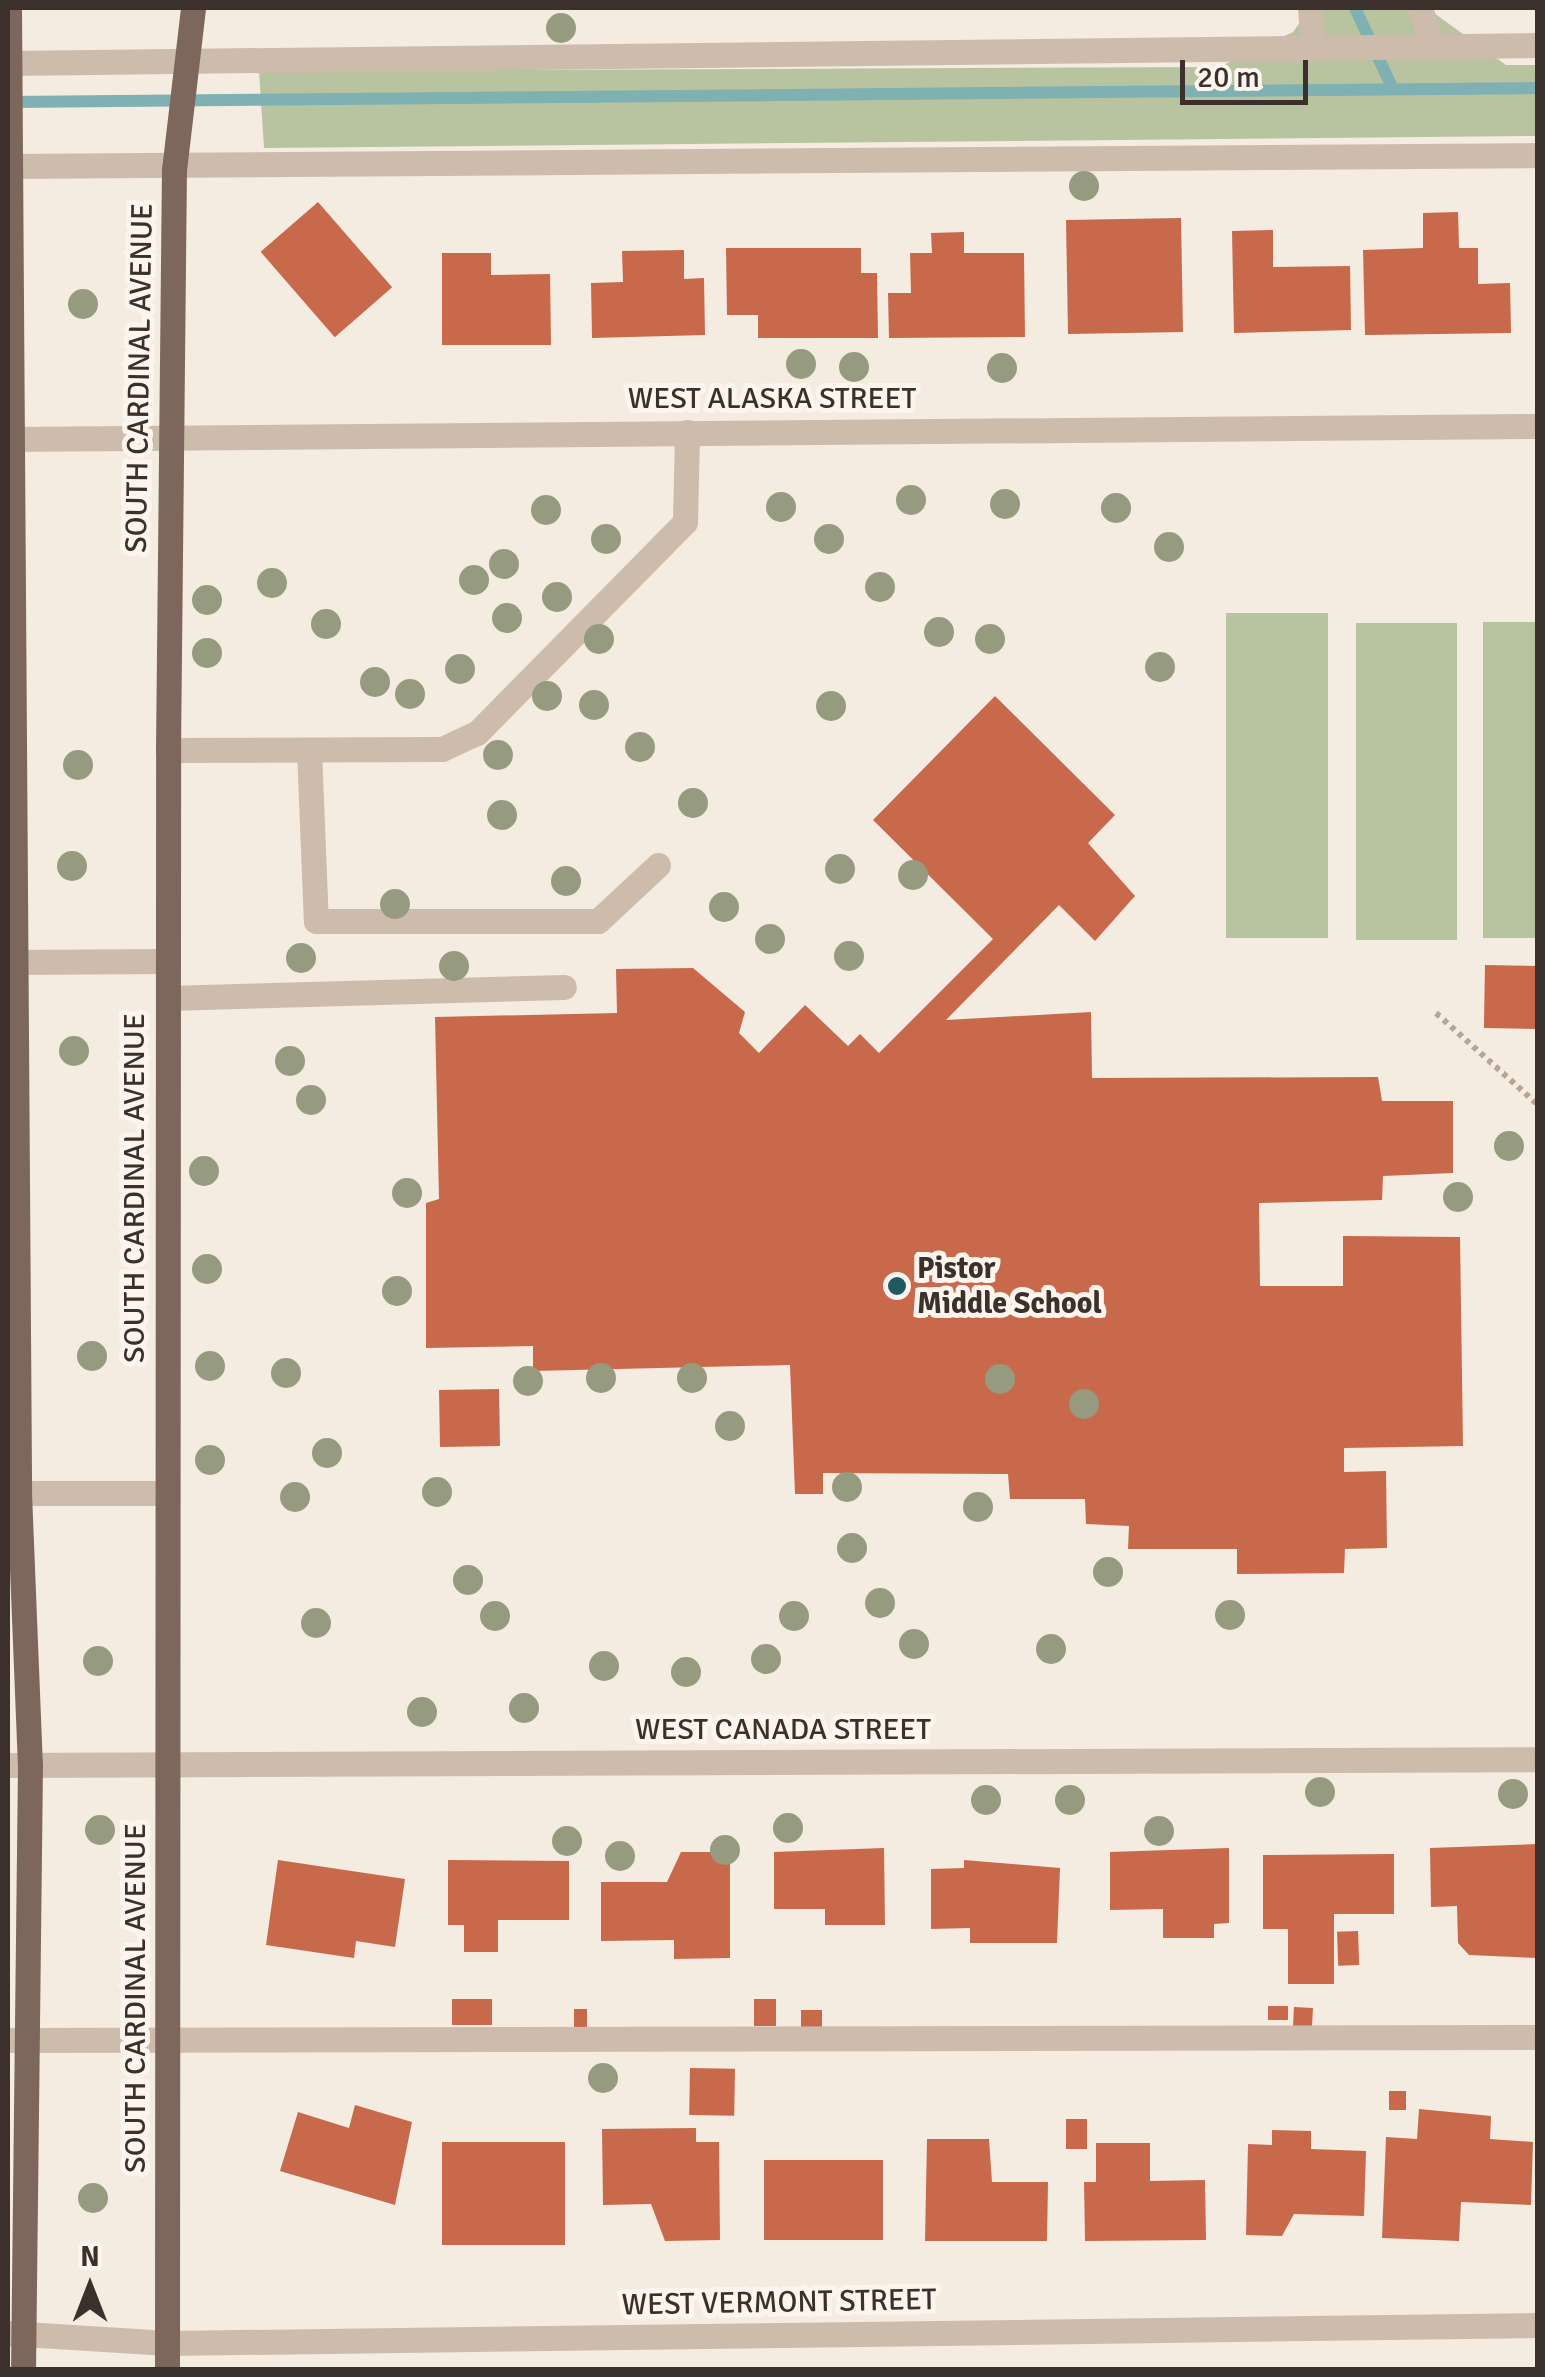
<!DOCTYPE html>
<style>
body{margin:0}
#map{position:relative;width:1545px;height:2377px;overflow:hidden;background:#f4ebe1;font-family:Signika,sans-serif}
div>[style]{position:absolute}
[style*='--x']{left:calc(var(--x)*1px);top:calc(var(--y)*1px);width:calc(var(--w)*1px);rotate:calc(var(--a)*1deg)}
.green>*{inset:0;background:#b8c4a0;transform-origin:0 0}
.stream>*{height:12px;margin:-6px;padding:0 6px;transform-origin:6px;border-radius:6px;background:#7fb0b2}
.building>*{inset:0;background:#c8694b;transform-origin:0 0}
.path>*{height:6px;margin-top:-3px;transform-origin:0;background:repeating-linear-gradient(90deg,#b9a596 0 5px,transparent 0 10px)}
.minor>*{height:25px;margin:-12.5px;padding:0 12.5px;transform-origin:12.5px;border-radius:12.5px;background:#cdbbac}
.major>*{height:25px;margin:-12.5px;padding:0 12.5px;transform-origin:12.5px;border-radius:12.5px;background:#7d675c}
.trees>*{width:30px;height:30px;margin:-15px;border-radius:50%;background:#969b7f}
.dots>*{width:28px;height:28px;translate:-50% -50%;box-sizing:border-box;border:5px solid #fbf5ee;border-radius:50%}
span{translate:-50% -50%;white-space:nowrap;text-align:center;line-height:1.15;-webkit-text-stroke:10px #fbf5ee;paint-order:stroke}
.street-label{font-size:30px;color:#3b302b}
.poi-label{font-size:30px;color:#3b302b;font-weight:700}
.left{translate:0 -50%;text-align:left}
.frame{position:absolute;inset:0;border:10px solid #3b302b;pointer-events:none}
.north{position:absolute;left:40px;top:2237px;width:100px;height:100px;-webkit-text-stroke:8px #fbf5ee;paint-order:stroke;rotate:0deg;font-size:28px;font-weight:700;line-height:40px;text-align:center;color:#3b302b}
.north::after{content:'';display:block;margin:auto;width:35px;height:45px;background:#3b302b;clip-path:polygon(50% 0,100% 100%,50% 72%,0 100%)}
.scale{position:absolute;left:1180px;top:60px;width:128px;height:45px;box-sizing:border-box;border:5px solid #3b302b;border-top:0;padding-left:12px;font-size:30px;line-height:35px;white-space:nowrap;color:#3b302b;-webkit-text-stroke:8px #fbf5ee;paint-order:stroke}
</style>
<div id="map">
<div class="green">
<div style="clip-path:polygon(1310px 8px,1427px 8px,1506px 65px,1537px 65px,1537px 136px,264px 148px,259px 71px,1219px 67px,1293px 32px)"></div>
<div style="left:1328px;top:613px;width:325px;height:102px;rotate:90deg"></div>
<div style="left:1483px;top:622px;width:54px;height:316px"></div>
<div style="left:1457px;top:623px;width:317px;height:101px;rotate:90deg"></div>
</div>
<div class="stream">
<div style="--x:1355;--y:8;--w:89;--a:64.9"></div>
<div style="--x:8;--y:102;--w:1530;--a:-0.52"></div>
</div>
<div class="building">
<div style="left:318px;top:202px;width:113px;height:76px;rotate:49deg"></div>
<div style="clip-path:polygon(1458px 212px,1459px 248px,1478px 248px,1478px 284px,1510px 283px,1511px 333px,1365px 335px,1363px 250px,1423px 248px,1423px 213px)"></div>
<div style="left:1181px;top:218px;width:114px;height:115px;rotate:89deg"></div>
<div style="clip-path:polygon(1273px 230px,1273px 267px,1350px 266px,1351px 330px,1234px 333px,1232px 231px)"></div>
<div style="clip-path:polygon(964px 232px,964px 253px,1024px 253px,1025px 337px,889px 338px,888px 293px,911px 293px,910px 253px,932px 253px,931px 233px)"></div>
<div style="clip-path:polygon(726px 248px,861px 248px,861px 273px,877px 273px,878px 338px,758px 338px,758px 315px,727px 315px)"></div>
<div style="clip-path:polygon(684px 250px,684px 279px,704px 278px,705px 335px,592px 338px,591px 283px,623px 282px,622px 251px)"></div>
<div style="clip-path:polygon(442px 253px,491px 253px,491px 275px,550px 274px,551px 345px,442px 345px)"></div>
<div style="clip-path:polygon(995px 696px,1115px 815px,1088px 843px,1135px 896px,1095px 941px,1059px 905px,946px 1020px,1091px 1012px,1092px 1078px,1378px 1077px,1382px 1101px,1453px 1101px,1453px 1173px,1383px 1176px,1382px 1200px,1259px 1203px,1260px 1286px,1343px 1286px,1343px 1236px,1460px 1237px,1463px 1446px,1344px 1448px,1344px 1472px,1386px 1471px,1387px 1548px,1345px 1549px,1344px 1573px,1237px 1574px,1237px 1549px,1128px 1549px,1129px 1526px,1086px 1524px,1085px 1499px,1010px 1499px,1008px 1474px,823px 1473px,823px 1494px,795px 1494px,790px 1365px,533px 1371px,533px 1346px,426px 1348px,426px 1203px,439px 1199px,435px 1017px,617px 1013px,616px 969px,693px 968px,745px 1012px,739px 1033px,759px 1053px,805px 1005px,848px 1046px,860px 1034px,879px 1053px,993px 939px,873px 820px)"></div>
<div style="left:1485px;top:965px;width:52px;height:63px;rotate:1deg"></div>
<div style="left:499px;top:1389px;width:57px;height:60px;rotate:89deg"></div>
<div style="clip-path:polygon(1538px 1844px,1538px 1958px,1469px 1955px,1458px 1943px,1457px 1906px,1431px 1907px,1430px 1848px)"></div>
<div style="clip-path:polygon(884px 1848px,885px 1925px,825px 1925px,825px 1909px,774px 1909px,774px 1852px)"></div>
<div style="clip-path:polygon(1229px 1848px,1229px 1923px,1214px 1924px,1214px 1938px,1163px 1938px,1163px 1909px,1110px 1910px,1110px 1852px)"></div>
<div style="clip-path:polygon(681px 1852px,730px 1852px,730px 1958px,674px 1959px,674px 1940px,601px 1941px,601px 1882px,667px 1882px)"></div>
<div style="clip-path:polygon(1394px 1854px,1394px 1914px,1334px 1914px,1334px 1984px,1288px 1984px,1288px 1929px,1263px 1929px,1263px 1855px)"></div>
<div style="clip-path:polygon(278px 1860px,405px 1879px,395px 1947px,356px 1941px,354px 1958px,266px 1945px)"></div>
<div style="clip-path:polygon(448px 1860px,569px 1861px,569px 1920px,498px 1920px,498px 1952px,464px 1952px,464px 1925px,448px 1925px)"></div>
<div style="clip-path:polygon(964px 1860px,1060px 1868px,1057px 1943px,970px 1943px,970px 1928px,931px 1929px,931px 1869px,964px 1868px)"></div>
<div style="left:1358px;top:1931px;width:34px;height:21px;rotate:88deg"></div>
<div style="left:492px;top:1999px;width:26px;height:40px;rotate:90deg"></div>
<div style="left:754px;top:1999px;width:22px;height:27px"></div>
<div style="left:1268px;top:2006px;width:20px;height:14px"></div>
<div style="left:1294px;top:2007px;width:19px;height:19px;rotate:3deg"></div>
<div style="left:574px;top:2009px;width:13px;height:22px"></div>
<div style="left:801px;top:2010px;width:21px;height:20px"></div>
<div style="left:690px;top:2068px;width:45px;height:47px;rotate:1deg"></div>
<div style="left:1389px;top:2091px;width:17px;height:19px"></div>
<div style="clip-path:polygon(355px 2105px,412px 2122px,395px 2205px,280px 2171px,298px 2112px,349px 2128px)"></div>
<div style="clip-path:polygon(1419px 2109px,1491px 2116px,1490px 2139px,1533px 2142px,1531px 2205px,1461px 2202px,1459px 2241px,1382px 2238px,1386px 2137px,1417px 2139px)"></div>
<div style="left:1066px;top:2119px;width:21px;height:30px"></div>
<div style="clip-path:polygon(696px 2128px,696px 2142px,719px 2142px,720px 2240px,665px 2241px,651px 2204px,603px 2205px,602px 2129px)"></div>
<div style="clip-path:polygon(1272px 2130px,1311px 2131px,1311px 2149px,1366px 2151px,1364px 2216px,1294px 2214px,1282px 2236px,1246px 2235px,1248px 2144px,1272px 2145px)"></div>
<div style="clip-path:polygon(927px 2139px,989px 2139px,992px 2182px,1048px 2182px,1047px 2241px,925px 2241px)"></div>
<div style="left:442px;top:2142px;width:123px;height:103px"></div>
<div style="clip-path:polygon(1096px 2143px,1150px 2143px,1150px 2181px,1205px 2180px,1206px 2240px,1085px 2241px,1084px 2182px,1096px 2182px)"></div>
<div style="left:764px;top:2160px;width:119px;height:80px"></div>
</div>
<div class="path">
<div style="--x:1436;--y:1013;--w:137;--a:42"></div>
</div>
<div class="minor">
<div style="--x:1310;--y:8;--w:40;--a:85.7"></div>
<div style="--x:1420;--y:8;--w:41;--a:71.6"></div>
<div style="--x:8;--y:63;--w:1530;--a:-0.67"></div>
<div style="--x:8;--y:166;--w:1530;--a:-0.41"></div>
<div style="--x:8;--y:439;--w:1530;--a:-0.49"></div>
<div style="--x:168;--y:750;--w:274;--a:-0.2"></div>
<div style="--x:442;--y:749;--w:38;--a:-25"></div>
<div style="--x:477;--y:733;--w:296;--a:-45.4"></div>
<div style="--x:685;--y:522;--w:90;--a:-88.7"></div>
<div style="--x:309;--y:750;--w:171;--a:87.7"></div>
<div style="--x:316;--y:921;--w:282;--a:0"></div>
<div style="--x:598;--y:921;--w:82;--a:-43"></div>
<div style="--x:8;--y:962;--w:160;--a:-0.4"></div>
<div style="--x:168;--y:998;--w:396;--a:-1.6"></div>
<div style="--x:8;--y:1493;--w:158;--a:0"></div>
<div style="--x:8;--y:1765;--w:1530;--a:-0.22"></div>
<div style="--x:8;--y:2040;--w:1530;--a:-0.11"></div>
<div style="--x:8;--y:2333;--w:160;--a:3.6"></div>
<div style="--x:168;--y:2343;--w:1370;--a:-0.75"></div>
</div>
<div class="major">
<div style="--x:9;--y:8;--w:1485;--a:89.61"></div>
<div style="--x:19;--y:1493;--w:272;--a:87.7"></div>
<div style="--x:30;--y:1765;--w:605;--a:90.66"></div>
<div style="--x:167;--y:2370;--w:1620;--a:-89.96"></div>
<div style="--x:168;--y:750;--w:580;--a:-89.41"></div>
<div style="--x:174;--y:170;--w:163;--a:-83.3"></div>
</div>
<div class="trees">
<div style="left:561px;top:28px"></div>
<div style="left:1084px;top:186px"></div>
<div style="left:83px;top:304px"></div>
<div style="left:801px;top:364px"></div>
<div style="left:854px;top:367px"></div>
<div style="left:1002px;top:368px"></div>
<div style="left:911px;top:500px"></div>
<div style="left:1005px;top:504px"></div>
<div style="left:781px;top:507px"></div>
<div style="left:1116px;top:508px"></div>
<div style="left:546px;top:510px"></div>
<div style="left:606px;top:539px"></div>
<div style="left:829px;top:539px"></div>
<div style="left:1169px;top:547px"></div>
<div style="left:504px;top:564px"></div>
<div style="left:474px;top:580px"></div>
<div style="left:272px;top:583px"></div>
<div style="left:880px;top:587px"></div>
<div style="left:557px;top:597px"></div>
<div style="left:207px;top:600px"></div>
<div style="left:507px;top:618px"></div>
<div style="left:326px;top:624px"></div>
<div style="left:939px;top:632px"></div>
<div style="left:599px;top:639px"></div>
<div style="left:990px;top:639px"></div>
<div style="left:207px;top:653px"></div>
<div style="left:1160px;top:667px"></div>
<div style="left:460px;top:669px"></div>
<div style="left:375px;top:682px"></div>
<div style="left:410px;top:694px"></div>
<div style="left:547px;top:696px"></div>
<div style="left:594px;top:705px"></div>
<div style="left:831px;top:706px"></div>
<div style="left:640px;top:747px"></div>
<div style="left:498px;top:755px"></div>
<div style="left:78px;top:765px"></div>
<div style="left:693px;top:803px"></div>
<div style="left:502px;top:815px"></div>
<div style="left:72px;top:866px"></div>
<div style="left:840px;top:869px"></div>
<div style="left:913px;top:875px"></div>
<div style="left:566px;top:881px"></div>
<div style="left:395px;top:904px"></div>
<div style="left:724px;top:907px"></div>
<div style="left:770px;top:939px"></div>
<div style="left:849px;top:956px"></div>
<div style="left:301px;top:958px"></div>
<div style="left:454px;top:966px"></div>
<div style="left:74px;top:1051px"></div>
<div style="left:290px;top:1061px"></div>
<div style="left:311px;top:1100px"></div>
<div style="left:1509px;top:1146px"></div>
<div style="left:204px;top:1171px"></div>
<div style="left:407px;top:1193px"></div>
<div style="left:1458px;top:1197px"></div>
<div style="left:207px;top:1269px"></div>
<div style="left:397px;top:1291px"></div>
<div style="left:92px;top:1356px"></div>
<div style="left:210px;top:1366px"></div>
<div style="left:286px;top:1373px"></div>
<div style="left:601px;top:1378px"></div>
<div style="left:692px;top:1378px"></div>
<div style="left:1000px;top:1379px"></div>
<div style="left:528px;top:1381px"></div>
<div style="left:1084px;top:1404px"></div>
<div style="left:730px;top:1426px"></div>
<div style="left:327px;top:1453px"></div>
<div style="left:210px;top:1460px"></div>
<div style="left:847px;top:1487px"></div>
<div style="left:437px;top:1492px"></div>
<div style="left:295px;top:1497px"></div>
<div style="left:978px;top:1507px"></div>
<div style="left:852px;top:1548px"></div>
<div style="left:1108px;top:1572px"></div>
<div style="left:468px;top:1580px"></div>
<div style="left:880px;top:1603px"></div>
<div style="left:1230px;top:1615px"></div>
<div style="left:495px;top:1616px"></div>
<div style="left:794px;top:1616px"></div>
<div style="left:316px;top:1623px"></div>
<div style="left:914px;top:1644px"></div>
<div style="left:1051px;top:1649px"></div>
<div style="left:766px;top:1659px"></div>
<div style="left:98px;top:1661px"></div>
<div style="left:604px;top:1666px"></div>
<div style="left:686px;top:1672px"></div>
<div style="left:524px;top:1708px"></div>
<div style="left:422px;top:1712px"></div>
<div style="left:1320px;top:1792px"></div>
<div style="left:1513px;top:1794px"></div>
<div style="left:986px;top:1800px"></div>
<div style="left:1070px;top:1800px"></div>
<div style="left:788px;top:1828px"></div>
<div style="left:100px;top:1830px"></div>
<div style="left:1159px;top:1831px"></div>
<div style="left:567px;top:1841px"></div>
<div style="left:725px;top:1850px"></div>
<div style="left:620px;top:1856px"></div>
<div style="left:603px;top:2078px"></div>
<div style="left:93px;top:2198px"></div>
</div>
<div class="dots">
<div style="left:897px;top:1286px;background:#1f5a5e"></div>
</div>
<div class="street-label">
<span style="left:140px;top:378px;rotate:-89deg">SOUTH CARDINAL AVENUE</span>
<span style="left:772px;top:399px">WEST ALASKA STREET</span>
<span style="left:135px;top:1188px;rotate:-90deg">SOUTH CARDINAL AVENUE</span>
<span style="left:783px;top:1730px">WEST CANADA STREET</span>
<span style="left:136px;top:1998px;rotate:-90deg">SOUTH CARDINAL AVENUE</span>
<span style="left:779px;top:2303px;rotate:-1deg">WEST VERMONT STREET</span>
</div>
<div class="poi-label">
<span class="left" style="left:917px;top:1286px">Pistor<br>Middle School</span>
</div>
<div class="frame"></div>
<div class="north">N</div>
<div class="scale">20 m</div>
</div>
